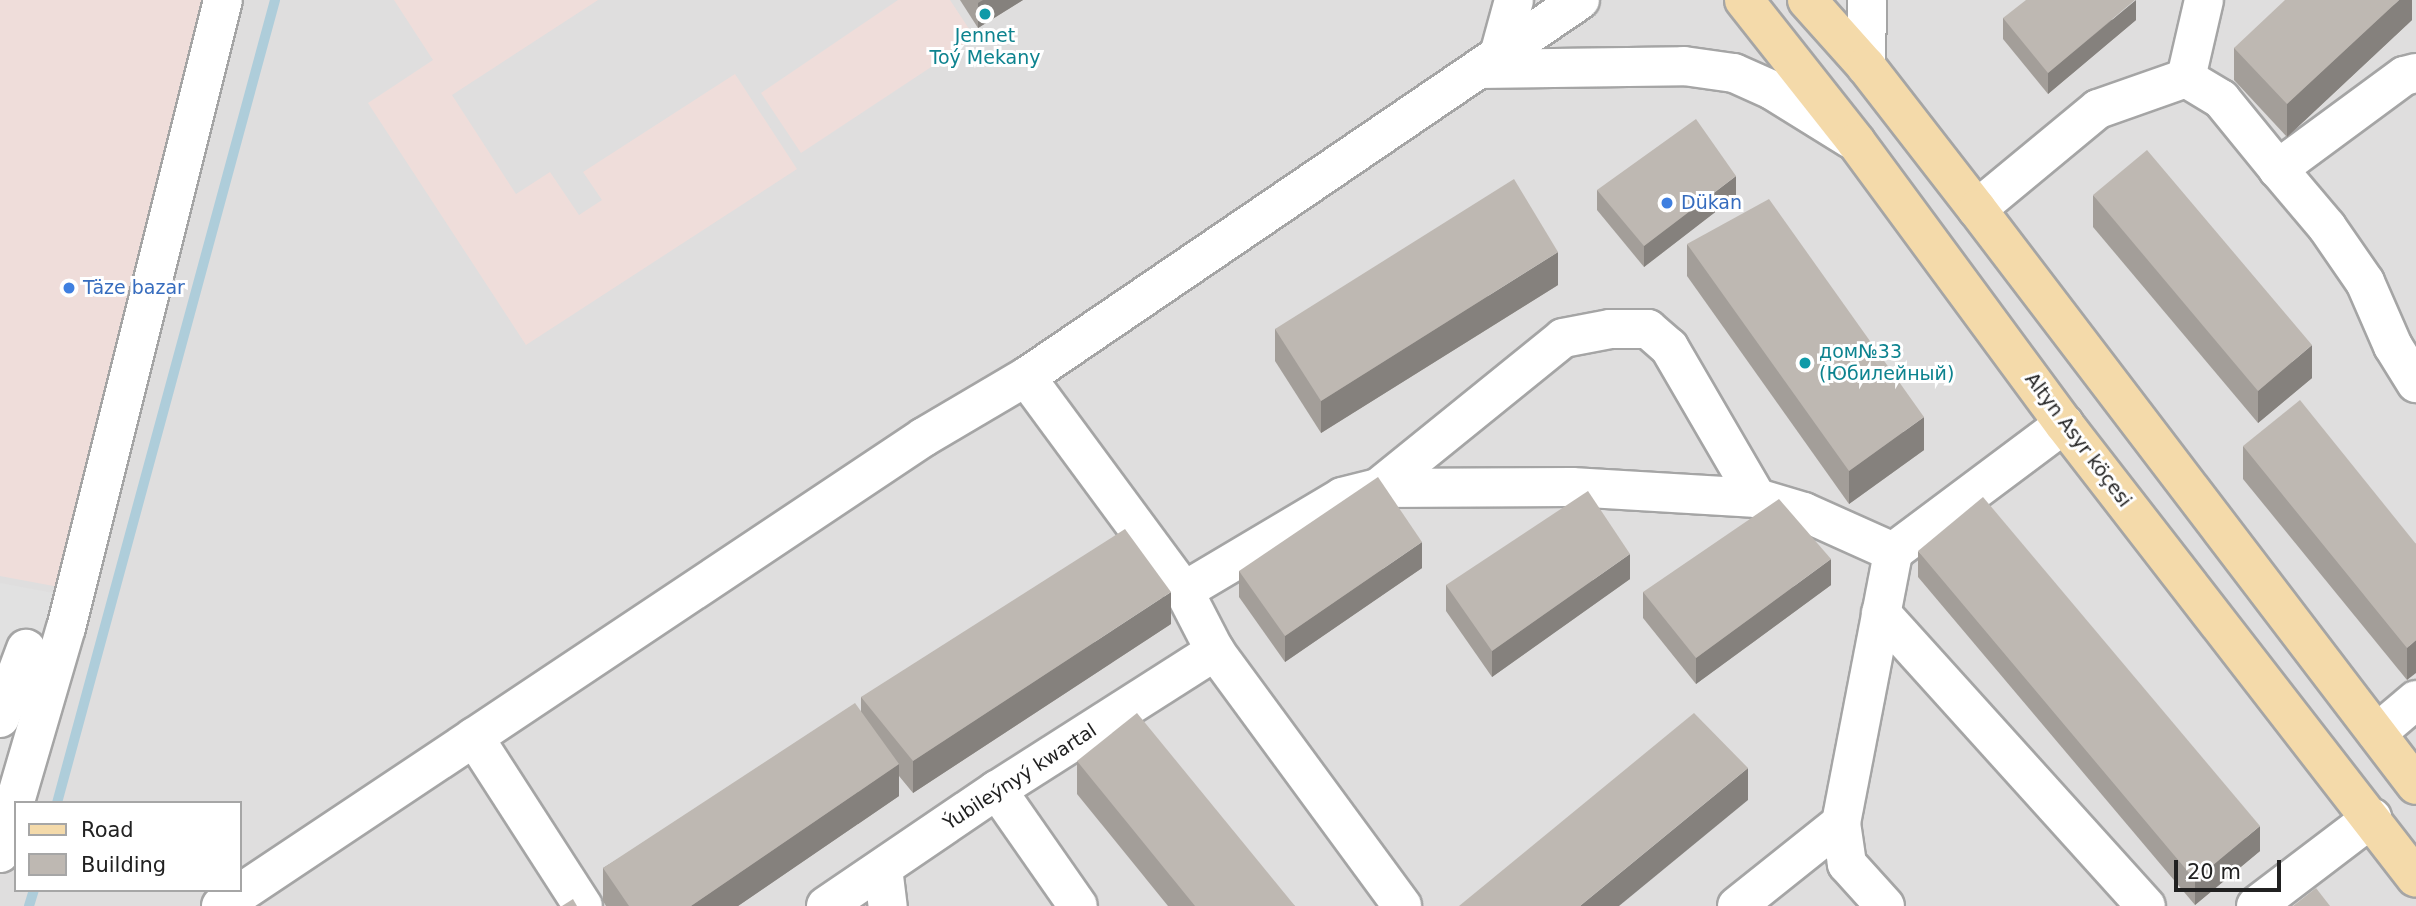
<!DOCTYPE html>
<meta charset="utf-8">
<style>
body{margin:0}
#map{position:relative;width:2416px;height:906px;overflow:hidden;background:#f1efe9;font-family:"DejaVu Sans",sans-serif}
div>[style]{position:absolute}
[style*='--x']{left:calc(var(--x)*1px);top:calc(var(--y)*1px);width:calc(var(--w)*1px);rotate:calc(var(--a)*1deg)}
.residential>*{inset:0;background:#dfdede}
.commercial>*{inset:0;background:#efddda}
.parking>*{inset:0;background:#e1e1e1}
.stream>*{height:10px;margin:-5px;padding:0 5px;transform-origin:5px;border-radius:5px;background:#aecdda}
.roads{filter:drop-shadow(2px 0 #a5a5a5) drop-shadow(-2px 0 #a5a5a5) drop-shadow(0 2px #a5a5a5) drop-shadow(0 -2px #a5a5a5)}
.minor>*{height:38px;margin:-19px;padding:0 19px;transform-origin:19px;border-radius:19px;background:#fff}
.major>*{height:38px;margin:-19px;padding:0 19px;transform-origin:19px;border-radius:19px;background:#f4daaa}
.wall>*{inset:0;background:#a39e99}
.shaded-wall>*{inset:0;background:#85817d}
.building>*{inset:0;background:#beb8b2}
.dots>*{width:19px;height:19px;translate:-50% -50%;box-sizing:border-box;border:4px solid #fff;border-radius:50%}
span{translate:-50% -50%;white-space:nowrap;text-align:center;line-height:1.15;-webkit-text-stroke:6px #fff;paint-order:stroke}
.culture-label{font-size:19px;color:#0d838f}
.left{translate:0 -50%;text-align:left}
.shop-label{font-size:19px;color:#366cbe}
.street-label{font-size:19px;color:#212121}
.legend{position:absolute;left:14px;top:801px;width:228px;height:91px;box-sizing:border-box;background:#fff;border:2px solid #a6a6a6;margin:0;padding:9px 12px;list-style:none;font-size:21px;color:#212121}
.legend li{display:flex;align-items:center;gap:14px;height:35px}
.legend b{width:35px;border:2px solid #a6a6a6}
.scale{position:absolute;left:2174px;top:860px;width:107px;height:32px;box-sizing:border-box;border:4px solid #212121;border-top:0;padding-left:9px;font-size:21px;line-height:24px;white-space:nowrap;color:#212121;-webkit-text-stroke:5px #fff;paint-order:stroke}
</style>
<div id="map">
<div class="residential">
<div style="clip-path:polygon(evenodd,0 0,2416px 0,2416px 906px,0 906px,0 0,16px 803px,240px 803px,240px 890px,16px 890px,16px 803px)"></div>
</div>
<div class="commercial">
<div style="clip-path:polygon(0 0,213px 0,59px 587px,0 576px)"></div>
<div style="clip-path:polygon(394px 0,598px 0,452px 95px,516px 194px,550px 172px,579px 215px,602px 200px,583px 172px,735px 74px,797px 169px,526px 345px,368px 103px,433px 60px)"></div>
<div style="clip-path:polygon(898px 0,950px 0,975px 38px,801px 153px,761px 93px)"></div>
</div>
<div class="parking">
<div style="clip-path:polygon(0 583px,75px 597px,0 853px)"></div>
</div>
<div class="stream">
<div style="--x:57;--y:803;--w:832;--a:-74.81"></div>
<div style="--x:29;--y:906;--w:17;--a:-73"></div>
</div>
<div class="roads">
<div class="minor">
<div style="--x:1499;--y:55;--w:57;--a:-74.7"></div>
<div style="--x:1866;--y:66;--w:66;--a:-89.1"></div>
<div style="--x:1479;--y:69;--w:205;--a:-0.8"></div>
<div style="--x:1684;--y:66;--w:50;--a:8"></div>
<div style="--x:1734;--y:73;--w:42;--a:24.1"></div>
<div style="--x:1772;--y:90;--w:93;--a:31.8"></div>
<div style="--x:2416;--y:73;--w:12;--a:166"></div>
<div style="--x:2404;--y:76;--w:157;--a:143.6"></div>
<div style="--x:2278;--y:169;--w:76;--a:49.8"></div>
<div style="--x:2327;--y:227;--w:67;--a:55.4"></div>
<div style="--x:2365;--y:282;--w:70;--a:66.4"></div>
<div style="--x:2393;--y:346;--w:44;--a:58.1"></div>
<div style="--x:2186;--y:78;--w:80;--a:-77"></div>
<div style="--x:1977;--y:209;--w:157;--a:-39.6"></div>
<div style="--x:2098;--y:109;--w:93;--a:-19.4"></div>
<div style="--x:2186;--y:78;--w:41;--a:31"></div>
<div style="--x:2221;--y:99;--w:90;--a:50.8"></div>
<div style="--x:1026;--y:377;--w:266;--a:53.6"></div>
<div style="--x:1184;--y:591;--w:68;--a:62.7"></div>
<div style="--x:1215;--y:651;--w:316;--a:53.7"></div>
<div style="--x:1378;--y:488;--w:238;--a:-39"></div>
<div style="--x:1563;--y:338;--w:48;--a:-10.8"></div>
<div style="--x:1610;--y:329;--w:38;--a:0"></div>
<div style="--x:1648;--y:329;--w:28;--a:41"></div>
<div style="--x:1669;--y:347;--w:175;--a:59.8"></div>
<div style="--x:1184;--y:591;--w:184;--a:-30.7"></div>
<div style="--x:1342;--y:497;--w:37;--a:-14"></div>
<div style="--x:1378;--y:488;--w:194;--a:-0.3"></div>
<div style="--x:1572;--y:487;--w:185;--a:3.4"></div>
<div style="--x:1757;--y:498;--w:49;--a:16.6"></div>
<div style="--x:1804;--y:512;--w:98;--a:24.2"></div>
<div style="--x:1893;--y:552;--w:214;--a:-36.8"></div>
<div style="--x:1881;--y:613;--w:395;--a:47.9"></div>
<div style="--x:0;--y:718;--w:74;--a:-69.4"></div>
<div style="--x:2377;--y:733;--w:51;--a:-40.2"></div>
<div style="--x:474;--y:737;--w:201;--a:57.2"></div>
<div style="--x:997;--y:790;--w:141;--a:55.1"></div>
<div style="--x:0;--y:853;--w:234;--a:-73.7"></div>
<div style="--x:66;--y:628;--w:647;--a:-75.96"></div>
<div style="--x:883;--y:868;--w:38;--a:83"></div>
<div style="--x:221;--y:906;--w:845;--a:-33.71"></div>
<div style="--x:924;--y:437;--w:118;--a:-30.5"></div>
<div style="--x:1026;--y:377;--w:670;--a:-34.24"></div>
<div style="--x:826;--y:906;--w:207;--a:-34.2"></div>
<div style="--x:997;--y:790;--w:259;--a:-32.5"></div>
<div style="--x:1737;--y:906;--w:133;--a:-38.6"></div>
<div style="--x:1885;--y:906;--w:57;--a:-132.1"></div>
<div style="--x:1847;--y:864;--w:41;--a:-98.3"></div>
<div style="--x:1841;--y:823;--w:276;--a:-79.1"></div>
<div style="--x:2256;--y:906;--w:146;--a:-37.2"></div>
</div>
<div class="major">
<div style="--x:1744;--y:0;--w:181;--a:51.7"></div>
<div style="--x:1856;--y:142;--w:350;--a:53.6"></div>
<div style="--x:2064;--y:424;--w:574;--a:52.21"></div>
<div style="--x:1807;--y:0;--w:89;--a:48.2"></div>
<div style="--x:1866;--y:66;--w:181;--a:52.2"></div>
<div style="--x:1977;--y:209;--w:724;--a:52.69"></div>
</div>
</div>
<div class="wall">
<div style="clip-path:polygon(960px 0,1023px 0,978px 28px)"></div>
<div style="clip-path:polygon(2412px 0,2412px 20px,2287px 137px,2234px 80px,2234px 48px)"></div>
<div style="clip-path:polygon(2003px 18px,2136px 20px,2048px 94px,2003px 39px)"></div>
<div style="clip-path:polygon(1597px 190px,1736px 196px,1644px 267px,1597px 210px)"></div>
<div style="clip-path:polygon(2093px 195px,2312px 378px,2258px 423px,2093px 227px)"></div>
<div style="clip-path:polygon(1687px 244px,1924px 450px,1849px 504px,1687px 276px)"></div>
<div style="clip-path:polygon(1558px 285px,1321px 433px,1275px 361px,1275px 329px)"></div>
<div style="clip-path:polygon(2243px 446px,2416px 544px,2407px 680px,2243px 479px)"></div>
<div style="clip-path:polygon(1918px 551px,2260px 851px,2195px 905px,1918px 577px)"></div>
<div style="clip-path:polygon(1422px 568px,1285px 662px,1239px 597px,1239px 571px)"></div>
<div style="clip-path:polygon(1630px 579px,1492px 677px,1446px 611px,1446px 585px)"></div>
<div style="clip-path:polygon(1831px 585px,1696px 684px,1643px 618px,1643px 592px)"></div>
<div style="clip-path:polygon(1171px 624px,913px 793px,899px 776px,899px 796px,738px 906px,606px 906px,603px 901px,603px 868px,861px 712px,861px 697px)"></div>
<div style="clip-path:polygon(1077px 761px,1295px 906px,1168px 906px,1077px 794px)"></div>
</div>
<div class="shaded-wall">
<div style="clip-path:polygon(983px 0,1023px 0,978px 28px,978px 3px)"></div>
<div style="clip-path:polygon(2136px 0,2136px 20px,2048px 94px,2048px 73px)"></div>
<div style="clip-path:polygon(2399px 0,2412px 0,2412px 20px,2287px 137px,2287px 104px)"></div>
<div style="clip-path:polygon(1736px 176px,1736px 196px,1644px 267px,1644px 246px)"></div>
<div style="clip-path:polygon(1558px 252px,1558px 285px,1321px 433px,1321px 401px)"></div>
<div style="clip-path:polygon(2312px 345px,2312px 378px,2258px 423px,2258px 391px)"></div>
<div style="clip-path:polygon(1924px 417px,1924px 450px,1849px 504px,1849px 471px)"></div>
<div style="clip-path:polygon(1422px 542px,1422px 568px,1285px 662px,1285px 636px)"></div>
<div style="clip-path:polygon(1630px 554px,1630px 579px,1492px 677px,1492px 651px)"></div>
<div style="clip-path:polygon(1831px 559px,1831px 585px,1696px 684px,1696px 658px)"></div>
<div style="clip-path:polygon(1171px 592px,1171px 624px,913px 793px,913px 761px)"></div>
<div style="clip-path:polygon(2416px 640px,2416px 673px,2407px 680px,2407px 648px)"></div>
<div style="clip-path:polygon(899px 764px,899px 796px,738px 906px,691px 906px)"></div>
<div style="clip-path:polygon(1748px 768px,1748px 800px,1619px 906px,1580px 906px)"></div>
<div style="clip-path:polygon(2260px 826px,2260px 851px,2195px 905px,2195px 880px)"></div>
</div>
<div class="building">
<div style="clip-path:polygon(2026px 0,2135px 0,2048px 73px,2003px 18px)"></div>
<div style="clip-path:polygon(2285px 0,2399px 0,2287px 104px,2234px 48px)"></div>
<div style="clip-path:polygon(1696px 119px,1736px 176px,1644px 246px,1597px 190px)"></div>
<div style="clip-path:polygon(2147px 150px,2312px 345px,2258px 391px,2093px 195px)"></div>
<div style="clip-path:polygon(1514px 179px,1558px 252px,1321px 401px,1275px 329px)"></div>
<div style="clip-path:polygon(1769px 199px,1924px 417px,1849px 471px,1687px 244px)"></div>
<div style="clip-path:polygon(2300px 400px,2416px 544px,2416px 640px,2407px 648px,2243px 446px)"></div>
<div style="clip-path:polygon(1378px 477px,1422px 542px,1285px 636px,1239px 571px)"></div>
<div style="clip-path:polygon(1588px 491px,1630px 554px,1492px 651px,1446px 585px)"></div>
<div style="clip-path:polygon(1983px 497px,2260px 826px,2195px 880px,1918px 551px)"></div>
<div style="clip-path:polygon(1779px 499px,1831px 559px,1696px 658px,1643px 592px)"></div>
<div style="clip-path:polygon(1125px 529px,1171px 592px,913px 761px,861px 697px)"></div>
<div style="clip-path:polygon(855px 703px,899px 764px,691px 906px,629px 906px,603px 868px)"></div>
<div style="clip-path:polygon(1137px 713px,1295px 906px,1195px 906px,1077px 761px)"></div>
<div style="clip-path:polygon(1694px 713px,1748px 768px,1580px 906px,1459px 906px)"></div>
<div style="clip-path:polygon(2316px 888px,2330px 906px,2293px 906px)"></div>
<div style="clip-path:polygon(573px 899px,577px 906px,562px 906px)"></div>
</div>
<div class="dots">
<div style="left:985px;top:14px;background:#0f9aa8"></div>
<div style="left:1667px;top:203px;background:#3f7fe0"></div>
<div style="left:69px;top:288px;background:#3f7fe0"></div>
<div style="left:1805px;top:363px;background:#0f9aa8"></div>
</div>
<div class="culture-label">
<span style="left:985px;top:47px">Jennet<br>Toý Mekany</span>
<span class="left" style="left:1819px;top:363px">дом№33<br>(Юбилейный)</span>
</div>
<div class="shop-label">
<span class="left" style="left:1681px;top:203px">Dükan</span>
<span class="left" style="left:83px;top:288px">Täze bazar</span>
</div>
<div class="street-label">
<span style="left:2078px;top:440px;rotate:53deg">Altyn Asyr köçesi</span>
<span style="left:1020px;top:777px;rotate:-33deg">Ýubileýnyý kwartal</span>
</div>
<ul class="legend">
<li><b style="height:9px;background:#f4daaa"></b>Road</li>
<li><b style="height:19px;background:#beb8b2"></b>Building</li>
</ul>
<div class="scale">20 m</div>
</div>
